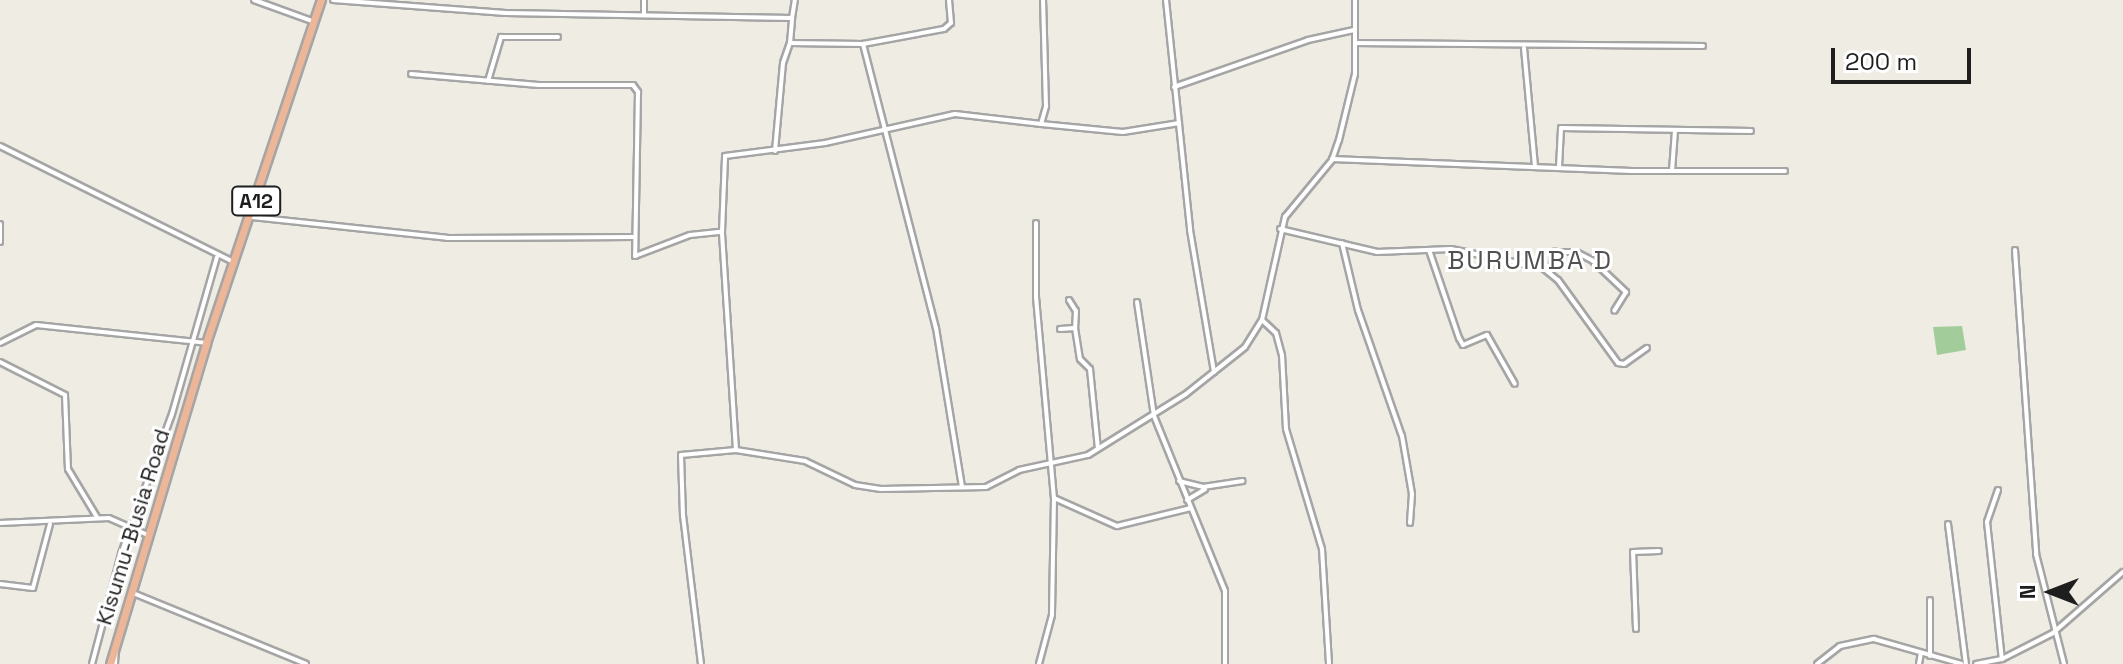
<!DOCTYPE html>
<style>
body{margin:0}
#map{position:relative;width:2123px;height:664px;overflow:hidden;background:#efece4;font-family:"Space Grotesk",sans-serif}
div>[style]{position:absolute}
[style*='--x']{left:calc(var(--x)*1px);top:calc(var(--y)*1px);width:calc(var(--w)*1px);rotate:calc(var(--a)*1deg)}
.forest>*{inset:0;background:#a2cd9a}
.roads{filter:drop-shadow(2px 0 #a5a5a5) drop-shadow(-2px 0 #a5a5a5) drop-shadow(0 2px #a5a5a5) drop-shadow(0 -2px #a5a5a5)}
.minor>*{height:4px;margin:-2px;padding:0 2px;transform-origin:2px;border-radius:2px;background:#fff}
.trunk>*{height:7px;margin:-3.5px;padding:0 3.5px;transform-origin:3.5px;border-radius:3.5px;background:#eeb698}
span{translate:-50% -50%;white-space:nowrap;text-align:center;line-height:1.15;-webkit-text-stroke:6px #fff;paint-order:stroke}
.shield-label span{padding:2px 6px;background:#fff;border:2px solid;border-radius:6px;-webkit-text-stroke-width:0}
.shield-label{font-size:20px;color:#1e1e1e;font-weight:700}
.street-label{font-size:22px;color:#1e1e1e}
.quarter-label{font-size:26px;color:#515151;letter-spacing:2px}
.north{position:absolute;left:2011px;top:552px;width:80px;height:80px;-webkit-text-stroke:6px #fff;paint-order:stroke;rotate:270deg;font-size:22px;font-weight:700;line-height:32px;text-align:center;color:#1e1e1e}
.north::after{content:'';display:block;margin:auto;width:28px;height:36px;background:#1e1e1e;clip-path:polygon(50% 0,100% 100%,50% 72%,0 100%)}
.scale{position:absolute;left:1831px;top:48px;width:140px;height:36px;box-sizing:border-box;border:4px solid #1e1e1e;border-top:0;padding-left:10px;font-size:24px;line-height:28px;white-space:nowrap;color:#1e1e1e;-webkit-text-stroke:6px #fff;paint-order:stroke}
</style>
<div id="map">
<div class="forest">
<div style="clip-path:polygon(1962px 326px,1966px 350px,1937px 355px,1933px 327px)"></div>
</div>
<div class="roads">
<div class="minor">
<div style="--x:254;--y:0;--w:62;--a:19.9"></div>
<div style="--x:333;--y:0;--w:173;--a:4.3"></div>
<div style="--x:506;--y:13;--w:286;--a:1"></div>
<div style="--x:792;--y:18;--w:18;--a:-81"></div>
<div style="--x:644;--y:0;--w:14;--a:90"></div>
<div style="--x:1166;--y:0;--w:231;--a:84"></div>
<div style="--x:1190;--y:230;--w:144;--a:80.4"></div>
<div style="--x:790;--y:43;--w:25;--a:-85"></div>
<div style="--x:1355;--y:43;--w:348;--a:0.5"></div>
<div style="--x:863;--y:44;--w:293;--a:75.6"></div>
<div style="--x:936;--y:328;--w:160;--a:80.7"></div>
<div style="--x:1524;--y:48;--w:119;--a:84.7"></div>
<div style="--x:411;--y:74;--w:128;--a:4.9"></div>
<div style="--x:539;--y:85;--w:94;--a:0"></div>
<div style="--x:633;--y:85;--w:9;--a:54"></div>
<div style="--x:638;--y:92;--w:164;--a:91"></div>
<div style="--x:635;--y:256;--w:59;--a:-20.9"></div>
<div style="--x:690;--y:235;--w:31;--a:-6"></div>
<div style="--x:488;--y:81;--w:46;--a:-73.5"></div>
<div style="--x:501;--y:37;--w:57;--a:0"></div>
<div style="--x:1174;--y:87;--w:142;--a:-19.3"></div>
<div style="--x:1308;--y:40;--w:47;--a:-12.3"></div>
<div style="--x:1041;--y:124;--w:82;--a:5.6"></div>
<div style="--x:1123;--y:132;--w:57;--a:-9.1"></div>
<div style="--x:0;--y:146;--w:261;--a:26.4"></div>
<div style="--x:775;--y:151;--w:88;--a:-84.8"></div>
<div style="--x:783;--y:63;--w:21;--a:-71"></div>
<div style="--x:790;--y:43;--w:73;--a:0.8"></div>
<div style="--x:863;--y:44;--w:82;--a:-10.5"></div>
<div style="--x:944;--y:29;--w:9;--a:-41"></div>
<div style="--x:951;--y:23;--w:23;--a:-95"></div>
<div style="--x:1332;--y:159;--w:300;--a:2.3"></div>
<div style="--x:1632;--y:171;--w:153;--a:0"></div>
<div style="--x:1559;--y:167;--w:39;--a:-87"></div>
<div style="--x:1561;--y:128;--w:190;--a:0.9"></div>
<div style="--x:1672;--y:171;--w:41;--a:-85.8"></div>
<div style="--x:252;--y:217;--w:196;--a:6.1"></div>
<div style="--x:447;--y:238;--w:186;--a:-0.3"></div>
<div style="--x:1036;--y:223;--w:74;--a:90"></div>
<div style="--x:1036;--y:297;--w:202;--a:84.9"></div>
<div style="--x:1054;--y:498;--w:117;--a:91"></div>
<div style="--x:1052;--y:615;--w:51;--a:104.9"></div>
<div style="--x:0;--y:224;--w:18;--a:90"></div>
<div style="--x:1280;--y:229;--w:100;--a:13.3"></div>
<div style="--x:1377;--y:252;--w:74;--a:-2.3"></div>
<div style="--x:1451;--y:249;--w:94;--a:11.7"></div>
<div style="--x:1543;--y:268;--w:19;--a:39"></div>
<div style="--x:1558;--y:280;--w:102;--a:54.1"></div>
<div style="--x:1618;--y:363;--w:6;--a:9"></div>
<div style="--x:1624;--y:364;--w:28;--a:-35"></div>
<div style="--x:1342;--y:243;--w:69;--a:76.6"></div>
<div style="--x:1358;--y:310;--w:133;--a:70.8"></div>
<div style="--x:1402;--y:436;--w:59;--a:80.2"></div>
<div style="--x:1412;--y:494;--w:29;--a:94"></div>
<div style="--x:1429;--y:250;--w:93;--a:71.2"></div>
<div style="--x:1459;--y:338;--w:8;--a:60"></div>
<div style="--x:1463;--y:345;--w:26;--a:-23"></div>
<div style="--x:1487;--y:335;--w:56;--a:60.3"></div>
<div style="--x:2015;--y:250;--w:305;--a:86"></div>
<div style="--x:2036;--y:554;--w:114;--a:75.7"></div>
<div style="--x:1550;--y:273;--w:22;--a:-77"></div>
<div style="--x:1555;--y:252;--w:21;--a:0"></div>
<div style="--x:1576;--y:252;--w:18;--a:27"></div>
<div style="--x:1592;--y:260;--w:47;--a:43.3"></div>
<div style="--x:1626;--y:292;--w:22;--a:122"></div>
<div style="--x:1069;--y:300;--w:13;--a:58"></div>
<div style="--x:1076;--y:311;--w:17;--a:93"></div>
<div style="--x:1137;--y:302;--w:115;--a:81.5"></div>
<div style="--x:1154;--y:416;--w:189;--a:67.9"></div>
<div style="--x:1225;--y:591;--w:73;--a:90"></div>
<div style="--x:1262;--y:320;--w:19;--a:43"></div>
<div style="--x:1276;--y:333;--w:23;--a:75"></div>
<div style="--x:1282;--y:355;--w:74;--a:86.9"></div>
<div style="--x:1286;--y:429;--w:125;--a:73.3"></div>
<div style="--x:1322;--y:549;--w:115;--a:86.5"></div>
<div style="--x:1060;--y:329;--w:15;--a:-4"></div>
<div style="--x:1075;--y:328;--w:31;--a:81"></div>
<div style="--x:1080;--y:359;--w:14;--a:45"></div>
<div style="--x:1090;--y:369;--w:80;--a:84.3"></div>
<div style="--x:0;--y:343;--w:40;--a:-26.6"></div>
<div style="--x:36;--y:325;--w:171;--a:6"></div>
<div style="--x:0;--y:362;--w:73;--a:26.9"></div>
<div style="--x:65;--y:395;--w:74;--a:87.7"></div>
<div style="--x:68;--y:469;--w:56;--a:58.9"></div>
<div style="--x:736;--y:450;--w:218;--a:-93.7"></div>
<div style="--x:722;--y:232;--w:76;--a:-87.7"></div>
<div style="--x:725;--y:156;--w:101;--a:-7.4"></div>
<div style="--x:825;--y:143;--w:133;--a:-12.6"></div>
<div style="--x:955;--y:114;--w:87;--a:6.6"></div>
<div style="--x:1041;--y:124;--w:19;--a:-74"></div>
<div style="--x:1046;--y:106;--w:106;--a:-91.6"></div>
<div style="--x:1179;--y:481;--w:25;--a:14"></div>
<div style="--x:1203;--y:487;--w:40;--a:-8.5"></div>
<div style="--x:1998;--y:490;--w:34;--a:109"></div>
<div style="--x:1987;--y:522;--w:138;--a:83.8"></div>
<div style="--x:1054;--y:498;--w:69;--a:24"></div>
<div style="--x:1117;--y:526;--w:76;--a:-13.7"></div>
<div style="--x:1187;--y:500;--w:21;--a:-31"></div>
<div style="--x:0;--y:523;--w:109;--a:-2.6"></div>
<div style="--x:109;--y:518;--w:43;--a:23.6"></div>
<div style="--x:1948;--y:524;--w:141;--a:82.7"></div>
<div style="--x:0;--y:584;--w:33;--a:7"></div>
<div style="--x:33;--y:588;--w:66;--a:-75.1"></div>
<div style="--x:133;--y:593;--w:187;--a:22.3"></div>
<div style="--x:1930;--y:600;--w:56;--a:90"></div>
<div style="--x:1636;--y:629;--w:77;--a:-92.2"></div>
<div style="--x:1633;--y:552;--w:26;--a:-2"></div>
<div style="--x:92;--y:664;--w:114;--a:-75.2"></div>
<div style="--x:121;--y:554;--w:149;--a:-70"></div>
<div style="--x:172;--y:414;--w:163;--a:-74"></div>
<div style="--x:115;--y:664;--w:21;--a:-87"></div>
<div style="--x:701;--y:664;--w:149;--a:-96.9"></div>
<div style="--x:683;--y:516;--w:61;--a:-91.9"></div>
<div style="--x:681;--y:455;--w:55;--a:-5.2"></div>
<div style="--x:736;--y:450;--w:70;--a:9.1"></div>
<div style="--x:805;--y:461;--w:55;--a:25.6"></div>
<div style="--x:855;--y:485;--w:26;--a:9"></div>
<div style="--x:881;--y:489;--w:105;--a:-1.1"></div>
<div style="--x:986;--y:487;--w:37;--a:-27"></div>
<div style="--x:1019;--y:470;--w:71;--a:-12.3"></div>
<div style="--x:1088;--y:455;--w:115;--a:-31.9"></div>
<div style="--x:1186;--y:394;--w:75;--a:-38.5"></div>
<div style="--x:1245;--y:347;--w:32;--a:-58"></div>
<div style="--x:1262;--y:320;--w:106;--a:-77.4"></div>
<div style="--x:1285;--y:217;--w:74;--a:-50.5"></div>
<div style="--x:1332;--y:160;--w:21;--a:-71"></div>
<div style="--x:1339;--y:140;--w:68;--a:-76.4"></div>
<div style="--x:1355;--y:74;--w:74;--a:-90"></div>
<div style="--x:1817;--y:664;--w:29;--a:-38"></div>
<div style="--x:1840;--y:646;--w:35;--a:-12"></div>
<div style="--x:1874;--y:639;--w:91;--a:15.9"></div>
<div style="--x:1919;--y:664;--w:11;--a:-80"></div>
<div style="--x:1976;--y:664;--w:26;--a:-11"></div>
<div style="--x:2002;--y:659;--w:57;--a:-27"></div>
<div style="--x:2053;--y:633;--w:93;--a:-41.1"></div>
</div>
<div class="trunk">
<div style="--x:110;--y:664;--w:335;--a:-73.3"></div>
<div style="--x:206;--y:343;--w:362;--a:-71.5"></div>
</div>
</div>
<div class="shield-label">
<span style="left:256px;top:201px">A12</span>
</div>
<div class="street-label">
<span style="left:133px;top:527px;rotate:-73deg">Kisumu-Busia Road</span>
</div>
<div class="quarter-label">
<span style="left:1530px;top:261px">BURUMBA D</span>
</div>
<div class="north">N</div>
<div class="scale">200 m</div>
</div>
